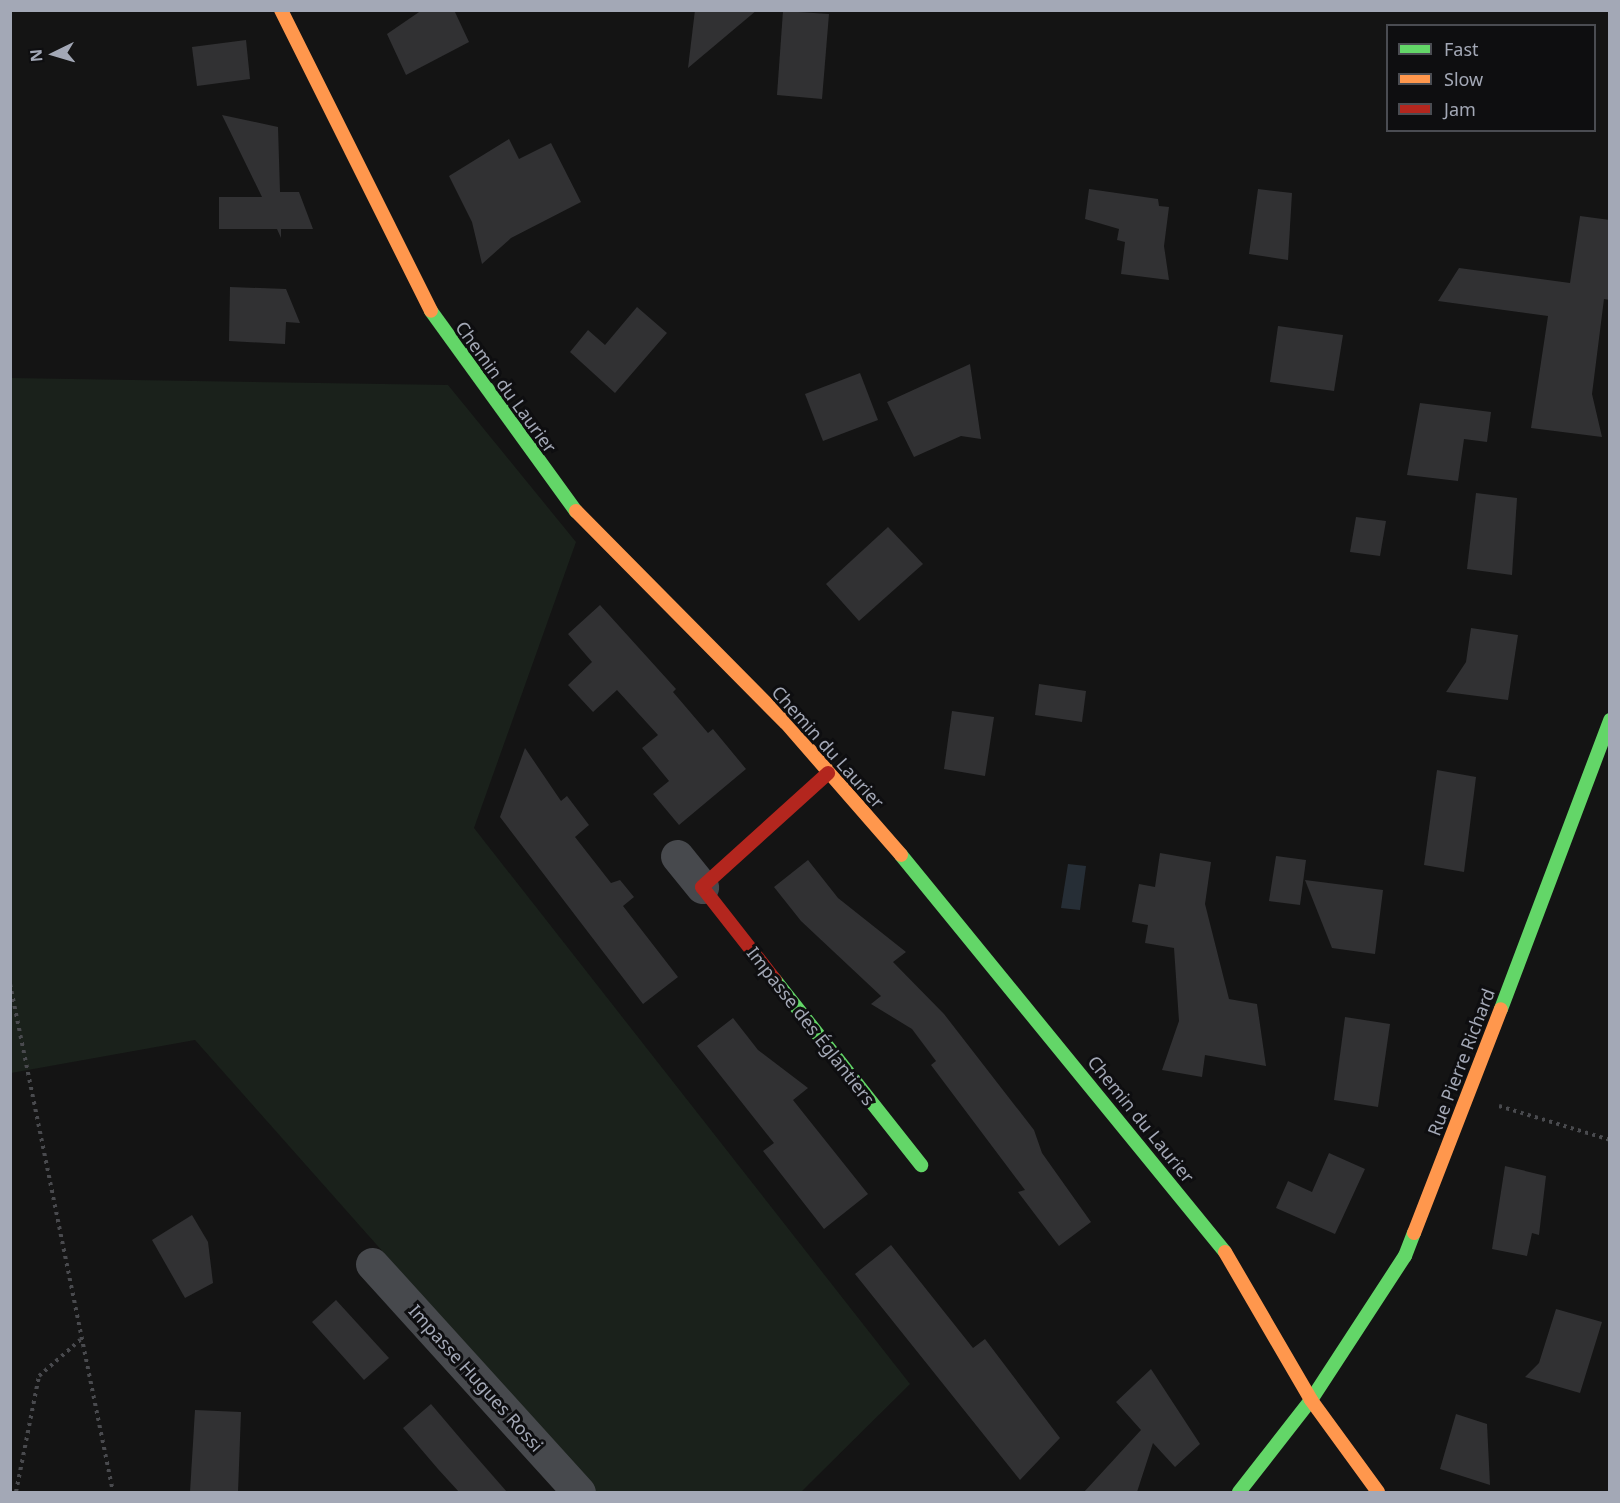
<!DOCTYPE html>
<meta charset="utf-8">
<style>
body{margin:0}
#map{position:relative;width:1620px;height:1503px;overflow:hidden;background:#141414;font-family:"Noto Sans",sans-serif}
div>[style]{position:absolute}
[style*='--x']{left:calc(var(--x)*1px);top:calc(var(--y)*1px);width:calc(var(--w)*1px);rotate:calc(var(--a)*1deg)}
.green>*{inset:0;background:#1a211b}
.water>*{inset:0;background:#262e36}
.building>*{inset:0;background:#313133}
.path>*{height:4px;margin-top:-2px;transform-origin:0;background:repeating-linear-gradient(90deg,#494a4e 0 3px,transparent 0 7.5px)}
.street>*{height:33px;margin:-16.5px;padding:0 16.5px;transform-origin:16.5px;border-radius:16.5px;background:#47494d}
.fast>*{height:14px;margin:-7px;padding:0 7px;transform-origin:7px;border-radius:7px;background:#63d668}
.slow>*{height:14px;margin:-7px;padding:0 7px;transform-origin:7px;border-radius:7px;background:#ff974d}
.jam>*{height:14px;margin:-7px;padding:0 7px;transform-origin:7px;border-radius:7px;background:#b3261e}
span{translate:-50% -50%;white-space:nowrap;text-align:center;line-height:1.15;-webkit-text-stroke:6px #0e0e10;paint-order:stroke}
.street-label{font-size:18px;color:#a3a8b6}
.frame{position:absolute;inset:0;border:12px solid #a3a8b6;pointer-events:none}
.legend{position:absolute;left:1386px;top:24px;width:210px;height:108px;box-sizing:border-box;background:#0e0e10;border:2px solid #4a4c52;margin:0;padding:8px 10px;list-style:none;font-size:18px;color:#a3a8b6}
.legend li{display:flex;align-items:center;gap:12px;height:30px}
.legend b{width:30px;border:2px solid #4a4c52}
.north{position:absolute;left:24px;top:24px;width:60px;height:60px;-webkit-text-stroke:4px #0e0e10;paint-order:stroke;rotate:265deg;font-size:16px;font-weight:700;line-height:24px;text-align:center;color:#a3a8b6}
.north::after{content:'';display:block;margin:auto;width:21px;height:27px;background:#a3a8b6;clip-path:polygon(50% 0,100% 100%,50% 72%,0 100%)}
</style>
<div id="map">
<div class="green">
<div style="clip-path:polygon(11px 378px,448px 385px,576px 542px,474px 828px,910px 1384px,801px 1492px,596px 1492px,195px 1040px,11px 1073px)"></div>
</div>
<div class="water">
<div style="clip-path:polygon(1068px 864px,1086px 866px,1080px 910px,1061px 908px)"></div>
</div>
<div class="building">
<div style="clip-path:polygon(422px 10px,454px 10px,469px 42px,406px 75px,387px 34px)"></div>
<div style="clip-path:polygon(695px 10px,757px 10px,688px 68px)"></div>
<div style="clip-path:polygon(783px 11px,829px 14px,822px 99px,777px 95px)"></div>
<div style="clip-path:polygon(246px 40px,250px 79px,197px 86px,192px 47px)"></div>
<div style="clip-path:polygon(222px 115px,278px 127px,280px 192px,299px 192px,313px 229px,281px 229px,281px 238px,277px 229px,219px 229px,219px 197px,262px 197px)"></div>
<div style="clip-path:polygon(509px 139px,519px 159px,551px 143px,581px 202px,511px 238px,482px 264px,472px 222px,449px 176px)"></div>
<div style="clip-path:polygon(1089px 189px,1158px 199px,1159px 206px,1169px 207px,1164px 246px,1169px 280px,1121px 274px,1125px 242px,1117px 240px,1119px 229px,1085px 219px)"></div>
<div style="clip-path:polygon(1258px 189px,1292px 193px,1288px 260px,1249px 254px)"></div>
<div style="clip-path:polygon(1580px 216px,1610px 220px,1610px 300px,1604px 299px,1592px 394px,1602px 437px,1531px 428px,1548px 316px,1438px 301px,1459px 268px,1570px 283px)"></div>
<div style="clip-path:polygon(230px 287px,286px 289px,300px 323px,286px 322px,285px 344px,229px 341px)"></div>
<div style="clip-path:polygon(637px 307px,667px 333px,615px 393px,570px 352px,588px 330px,605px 345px)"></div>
<div style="clip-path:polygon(1278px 326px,1343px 335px,1334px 391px,1270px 382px)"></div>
<div style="clip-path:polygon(970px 364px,981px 439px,961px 436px,914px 457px,887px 402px)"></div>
<div style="clip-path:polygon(860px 373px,878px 420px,823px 441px,805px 394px)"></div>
<div style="clip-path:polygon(1420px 403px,1491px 412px,1487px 442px,1464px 439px,1458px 481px,1407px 475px)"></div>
<div style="clip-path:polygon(1476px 493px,1517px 498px,1512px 575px,1467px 569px)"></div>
<div style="clip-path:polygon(1356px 517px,1386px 521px,1380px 556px,1350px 552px)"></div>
<div style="clip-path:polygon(888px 527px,923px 564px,859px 621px,826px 584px)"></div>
<div style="clip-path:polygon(600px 605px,676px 689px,673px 692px,708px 733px,713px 729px,746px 769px,679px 825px,653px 794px,669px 781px,642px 748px,658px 735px,617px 690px,593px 712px,568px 685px,592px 662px,568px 634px)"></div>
<div style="clip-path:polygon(1471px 628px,1518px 635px,1508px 700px,1446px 692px,1466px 662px)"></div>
<div style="clip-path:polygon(1039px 684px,1086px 691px,1082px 722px,1035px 715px)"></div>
<div style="clip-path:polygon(952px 711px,994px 717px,985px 776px,944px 769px)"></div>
<div style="clip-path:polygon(525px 748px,561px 801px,567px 796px,589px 825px,575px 837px,611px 883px,620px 880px,634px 897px,623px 906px,678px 977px,643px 1004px,500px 817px)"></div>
<div style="clip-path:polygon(1437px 770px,1476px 777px,1464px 872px,1424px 865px)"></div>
<div style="clip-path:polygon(1160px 853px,1211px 862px,1205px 904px,1229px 999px,1257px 1004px,1266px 1066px,1205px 1055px,1202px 1077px,1162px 1070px,1179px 1021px,1174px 948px,1145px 943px,1148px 925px,1132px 922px,1139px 884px,1155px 887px)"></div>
<div style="clip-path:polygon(1276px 856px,1306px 860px,1300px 905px,1269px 901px)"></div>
<div style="clip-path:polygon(808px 860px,838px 898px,906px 952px,893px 962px,944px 1014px,1034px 1130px,1042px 1153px,1091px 1222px,1059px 1246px,1018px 1192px,1025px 1190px,931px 1065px,936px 1061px,912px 1029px,871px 1004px,881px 996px,801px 921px,774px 887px)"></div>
<div style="clip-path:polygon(1305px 880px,1383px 890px,1375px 954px,1332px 948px)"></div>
<div style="clip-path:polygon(1345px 1017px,1390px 1024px,1378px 1107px,1334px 1100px)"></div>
<div style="clip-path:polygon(733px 1018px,758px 1050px,808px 1088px,793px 1100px,868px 1194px,824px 1229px,763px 1151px,774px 1143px,697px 1046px)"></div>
<div style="clip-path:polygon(1329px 1153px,1365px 1169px,1335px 1234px,1276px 1208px,1288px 1181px,1312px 1192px)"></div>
<div style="clip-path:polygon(1505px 1166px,1546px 1176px,1539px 1235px,1532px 1233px,1527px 1256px,1492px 1249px)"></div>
<div style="clip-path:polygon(192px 1215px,208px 1242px,213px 1283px,185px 1298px,152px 1240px)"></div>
<div style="clip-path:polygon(891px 1245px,973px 1348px,985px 1339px,1060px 1438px,1020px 1480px,855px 1274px)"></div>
<div style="clip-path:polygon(336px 1300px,389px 1358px,364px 1380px,312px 1322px)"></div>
<div style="clip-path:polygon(1556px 1309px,1602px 1322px,1580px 1393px,1525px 1377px,1539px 1363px)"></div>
<div style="clip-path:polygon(1151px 1369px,1200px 1444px,1175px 1467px,1153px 1443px,1137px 1492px,1084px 1492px,1141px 1430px,1116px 1402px)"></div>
<div style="clip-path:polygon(431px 1404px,465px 1444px,507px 1492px,459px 1492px,438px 1469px,403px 1428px)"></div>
<div style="clip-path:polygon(195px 1410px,241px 1412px,238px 1492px,190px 1492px)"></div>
<div style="clip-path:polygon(1456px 1414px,1487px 1424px,1490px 1485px,1440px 1469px)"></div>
</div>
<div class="path">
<div style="--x:10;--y:984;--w:518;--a:78.54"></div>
<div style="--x:1499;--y:1106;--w:116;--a:17"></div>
<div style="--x:16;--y:1492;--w:118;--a:-78.8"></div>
<div style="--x:39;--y:1376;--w:55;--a:-41.3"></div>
</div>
<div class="street">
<div style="--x:677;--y:856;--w:40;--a:51"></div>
<div style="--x:372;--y:1264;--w:308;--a:47.8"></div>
</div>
<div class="fast">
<div style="--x:431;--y:311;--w:247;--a:54.1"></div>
<div style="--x:901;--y:855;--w:512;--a:50.78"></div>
<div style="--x:775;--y:980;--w:236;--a:51.7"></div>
<div style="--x:1501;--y:1009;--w:309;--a:-69.3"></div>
<div style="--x:1239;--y:1492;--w:117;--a:-52"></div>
<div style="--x:1311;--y:1400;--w:172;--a:-56.9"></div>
<div style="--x:1405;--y:1256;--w:25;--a:-69"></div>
</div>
<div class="slow">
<div style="--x:281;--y:10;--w:336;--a:63.5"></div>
<div style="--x:576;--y:511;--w:298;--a:45.3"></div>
<div style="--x:786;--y:723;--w:175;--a:48.9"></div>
<div style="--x:1414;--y:1233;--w:240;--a:-68.8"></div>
<div style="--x:1225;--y:1252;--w:171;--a:59.8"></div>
<div style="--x:1311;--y:1400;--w:114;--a:53.9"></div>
</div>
<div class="jam">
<div style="--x:775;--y:980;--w:118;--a:-128.1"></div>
<div style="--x:702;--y:887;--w:170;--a:-42.1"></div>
</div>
<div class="street-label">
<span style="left:506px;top:387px;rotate:54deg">Chemin du Laurier</span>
<span style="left:828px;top:747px;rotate:48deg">Chemin du Laurier</span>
<span style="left:811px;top:1026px;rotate:52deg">Impasse des Églantiers</span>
<span style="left:1461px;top:1062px;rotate:-69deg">Rue Pierre Richard</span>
<span style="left:1141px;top:1119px;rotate:51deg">Chemin du Laurier</span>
<span style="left:476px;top:1378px;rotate:48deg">Impasse Hugues Rossi</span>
</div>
<div class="frame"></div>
<ul class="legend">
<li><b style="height:8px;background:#63d668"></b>Fast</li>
<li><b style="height:8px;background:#ff974d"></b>Slow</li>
<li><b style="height:8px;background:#b3261e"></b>Jam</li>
</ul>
<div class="north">N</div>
</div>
